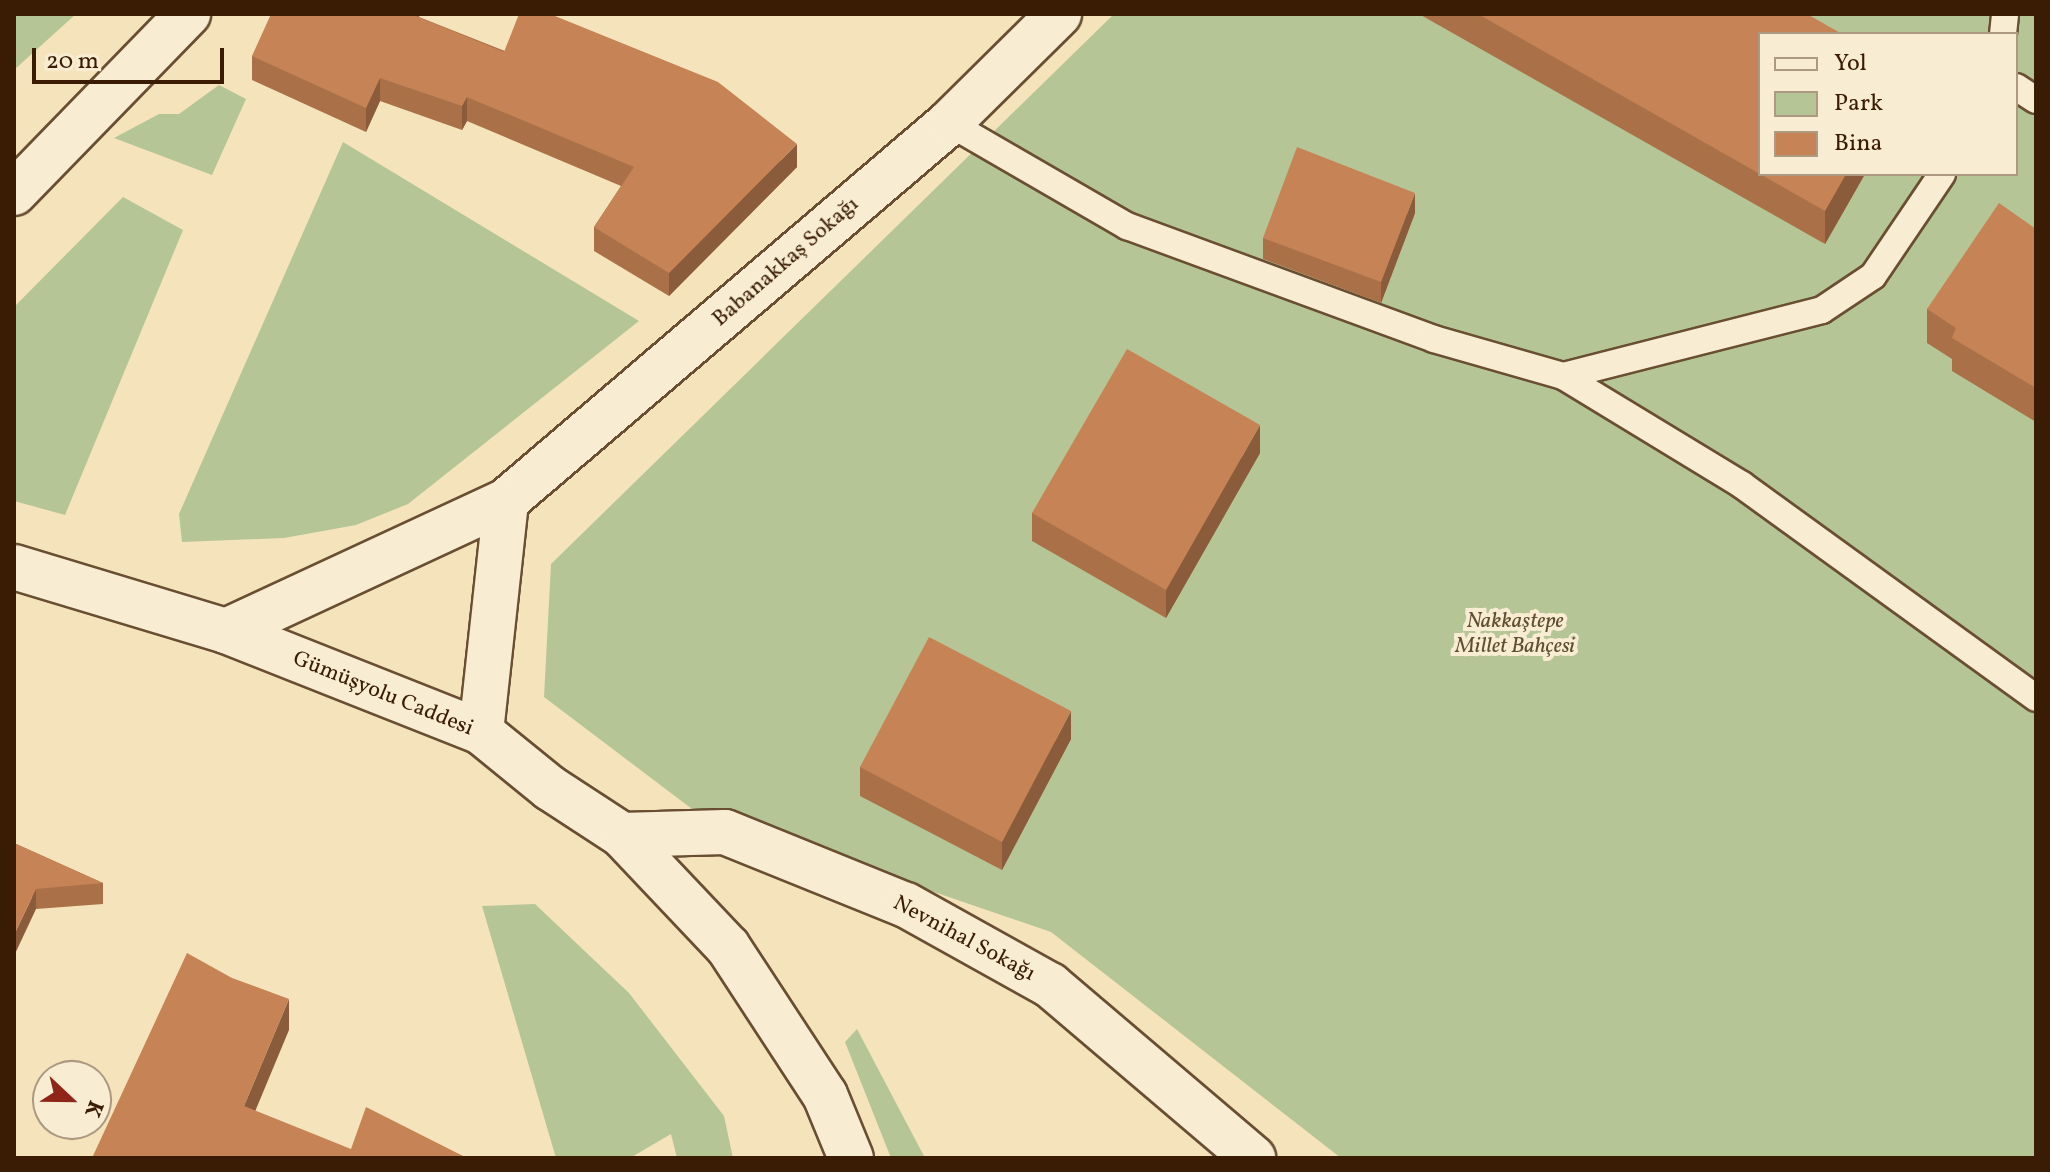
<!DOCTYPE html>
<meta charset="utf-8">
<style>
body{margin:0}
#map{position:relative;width:2050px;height:1172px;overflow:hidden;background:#f5e4bb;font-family:Vollkorn,serif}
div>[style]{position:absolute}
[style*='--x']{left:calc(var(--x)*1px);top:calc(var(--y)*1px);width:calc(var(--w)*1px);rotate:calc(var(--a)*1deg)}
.green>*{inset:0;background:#b6c595}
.roads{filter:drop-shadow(2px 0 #694e32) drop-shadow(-2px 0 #694e32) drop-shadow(0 2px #694e32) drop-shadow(0 -2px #694e32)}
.lane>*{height:26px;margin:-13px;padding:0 13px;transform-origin:13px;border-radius:13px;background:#f8edd3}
.street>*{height:44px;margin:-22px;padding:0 22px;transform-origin:22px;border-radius:22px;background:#f8edd3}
.secondary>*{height:44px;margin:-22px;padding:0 22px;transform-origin:22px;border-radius:22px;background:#f8edd3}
.wall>*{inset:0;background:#aa7149}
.shaded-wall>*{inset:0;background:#8b5c3c}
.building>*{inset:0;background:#c68355}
span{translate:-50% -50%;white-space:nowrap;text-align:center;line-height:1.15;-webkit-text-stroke:8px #f8edd3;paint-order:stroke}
.street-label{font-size:22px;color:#3a1c04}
.park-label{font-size:22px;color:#5f4f30;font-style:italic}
.frame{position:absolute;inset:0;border:16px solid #3a1c04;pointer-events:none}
.legend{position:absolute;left:1758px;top:32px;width:260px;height:144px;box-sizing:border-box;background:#f8edd3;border:2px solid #ac9980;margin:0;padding:10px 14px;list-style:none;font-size:24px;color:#3a1c04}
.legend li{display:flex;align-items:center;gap:16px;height:40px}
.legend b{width:40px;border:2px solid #ac9980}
.north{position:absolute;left:32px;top:1060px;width:80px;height:80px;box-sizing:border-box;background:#f8edd3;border:2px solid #ac9980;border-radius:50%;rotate:112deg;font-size:22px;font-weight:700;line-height:32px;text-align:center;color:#3a1c04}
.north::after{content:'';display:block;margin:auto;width:28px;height:36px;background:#8f2418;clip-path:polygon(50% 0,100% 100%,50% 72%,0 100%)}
.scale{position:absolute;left:32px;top:48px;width:192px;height:36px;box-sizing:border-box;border:4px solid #3a1c04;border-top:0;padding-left:10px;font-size:24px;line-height:28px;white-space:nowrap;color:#3a1c04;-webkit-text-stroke:6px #f8edd3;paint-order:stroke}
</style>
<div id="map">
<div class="green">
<div style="clip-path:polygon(14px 14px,76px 14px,14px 70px)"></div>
<div style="clip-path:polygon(evenodd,1114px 14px,2036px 14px,2036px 1158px,1341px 1158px,1051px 932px,692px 809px,544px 697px,551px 564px,1114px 14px,1760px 34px,2016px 34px,2016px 174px,1760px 174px,1760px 34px)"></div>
<div style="clip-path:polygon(219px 85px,246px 99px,212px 175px,114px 138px,159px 114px,179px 114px)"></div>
<div style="clip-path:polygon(343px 142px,639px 321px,408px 504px,356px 525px,284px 538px,182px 542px,179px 514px)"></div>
<div style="clip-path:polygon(123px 197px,183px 230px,65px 515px,14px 501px,14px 307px)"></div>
<div style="clip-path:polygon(535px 904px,629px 993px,724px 1116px,733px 1158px,677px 1158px,671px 1134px,630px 1158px,556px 1158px,482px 906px)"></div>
<div style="clip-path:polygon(857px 1029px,925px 1158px,891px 1158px,845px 1042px)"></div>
</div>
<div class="roads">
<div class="lane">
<div style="--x:2003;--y:34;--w:20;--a:-84"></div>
<div style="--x:2016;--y:87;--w:24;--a:33"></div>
<div style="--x:949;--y:123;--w:206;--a:30.1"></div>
<div style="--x:1127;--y:226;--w:327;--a:20.2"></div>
<div style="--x:1434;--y:339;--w:134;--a:16"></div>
<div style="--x:1563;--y:376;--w:210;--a:31.3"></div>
<div style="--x:1742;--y:485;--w:363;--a:35.9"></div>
<div style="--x:1563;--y:376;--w:267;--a:-14.3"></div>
<div style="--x:1822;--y:310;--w:61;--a:-33.7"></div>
<div style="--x:1873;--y:276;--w:123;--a:-55.9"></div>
</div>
<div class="street">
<div style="--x:14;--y:193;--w:250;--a:-45.8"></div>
<div style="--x:622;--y:835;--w:103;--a:-1.7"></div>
<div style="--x:725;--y:832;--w:195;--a:22"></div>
<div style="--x:906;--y:905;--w:165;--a:29.1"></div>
<div style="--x:1050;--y:985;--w:267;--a:40.4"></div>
</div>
<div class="secondary">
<div style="--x:14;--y:567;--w:221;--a:16.8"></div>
<div style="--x:226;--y:631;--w:274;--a:21.6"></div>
<div style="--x:481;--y:732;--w:89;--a:39.1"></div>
<div style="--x:550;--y:788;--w:86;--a:33.1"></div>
<div style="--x:622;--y:835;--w:154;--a:46.6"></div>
<div style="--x:728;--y:947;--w:177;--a:56.8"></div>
<div style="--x:825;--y:1095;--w:68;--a:67.6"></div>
<div style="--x:226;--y:631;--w:309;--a:-24.9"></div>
<div style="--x:506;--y:501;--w:582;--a:-40.47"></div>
<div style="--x:949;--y:123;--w:155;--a:-44.7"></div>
<div style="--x:481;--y:732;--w:232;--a:-83.8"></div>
</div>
</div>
<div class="wall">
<div style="clip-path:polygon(420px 14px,419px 17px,797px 167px,669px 296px,594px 251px,594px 227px,621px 186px,467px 121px,462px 130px,380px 101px,366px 132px,252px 80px,252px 56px)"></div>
<div style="clip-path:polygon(1419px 14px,1807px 14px,1865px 174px,1825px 244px)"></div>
<div style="clip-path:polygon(1415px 213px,1381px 303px,1263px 259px,1263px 238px)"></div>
<div style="clip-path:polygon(2036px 229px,2036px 422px,1952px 371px,1952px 359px,1927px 343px,1927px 309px)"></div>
<div style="clip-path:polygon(1260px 453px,1166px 618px,1032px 541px,1032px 513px)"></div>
<div style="clip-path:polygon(1071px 739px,1002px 870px,860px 796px,860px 767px)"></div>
<div style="clip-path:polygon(14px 843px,103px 883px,103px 904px,36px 909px)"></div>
</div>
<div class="shaded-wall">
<div style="clip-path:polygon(380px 78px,380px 101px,366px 132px,366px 108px)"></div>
<div style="clip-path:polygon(467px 97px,467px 121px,462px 130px,462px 106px)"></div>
<div style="clip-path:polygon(797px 144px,797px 167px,669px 296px,669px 273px)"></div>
<div style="clip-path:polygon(1846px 174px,1865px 174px,1825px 244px,1825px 211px)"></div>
<div style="clip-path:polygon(1415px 193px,1415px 213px,1381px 303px,1381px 282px)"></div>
<div style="clip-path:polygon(1260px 425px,1260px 453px,1166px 618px,1166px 590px)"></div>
<div style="clip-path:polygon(1071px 711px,1071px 739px,1002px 870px,1002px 842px)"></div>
<div style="clip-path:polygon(36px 889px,36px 909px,14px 956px,14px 935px)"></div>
<div style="clip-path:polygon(289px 999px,289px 1030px,244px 1138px,244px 1106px)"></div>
</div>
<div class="building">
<div style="clip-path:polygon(271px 14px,411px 14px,504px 52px,519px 14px,550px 14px,718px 82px,797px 144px,669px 273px,594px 227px,634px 167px,467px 97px,462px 106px,380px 78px,366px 108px,252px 56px)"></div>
<div style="clip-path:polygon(1478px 14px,1807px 14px,1842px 34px,1760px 34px,1760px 174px)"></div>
<div style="clip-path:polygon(1297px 147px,1415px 193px,1381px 282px,1263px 238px)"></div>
<div style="clip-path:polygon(1760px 174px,1846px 174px,1825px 211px)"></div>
<div style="clip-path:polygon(1999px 203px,2036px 229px,2036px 388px,1952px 338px,1956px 328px,1927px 309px)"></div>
<div style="clip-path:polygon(1127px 349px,1260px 425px,1166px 590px,1032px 513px)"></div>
<div style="clip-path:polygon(929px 637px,1071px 711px,1002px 842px,860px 767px)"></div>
<div style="clip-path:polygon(14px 843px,103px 883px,36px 889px,14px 935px)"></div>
<div style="clip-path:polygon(187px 953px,232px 978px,289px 999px,244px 1106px,351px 1149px,366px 1107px,467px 1158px,92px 1158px)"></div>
</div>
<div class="street-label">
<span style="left:786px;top:262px;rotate:-41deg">Babanakkaş Sokağı</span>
<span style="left:383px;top:694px;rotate:22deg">Gümüşyolu Caddesi</span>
<span style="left:964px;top:939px;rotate:28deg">Nevnihal Sokağı</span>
</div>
<div class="park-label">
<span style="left:1515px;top:634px">Nakkaştepe<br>Millet Bahçesi</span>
</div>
<div class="frame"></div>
<ul class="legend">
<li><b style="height:10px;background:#f8edd3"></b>Yol</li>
<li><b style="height:22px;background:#b6c595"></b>Park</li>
<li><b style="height:22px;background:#c68355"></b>Bina</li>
</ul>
<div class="north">K</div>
<div class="scale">20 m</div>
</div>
